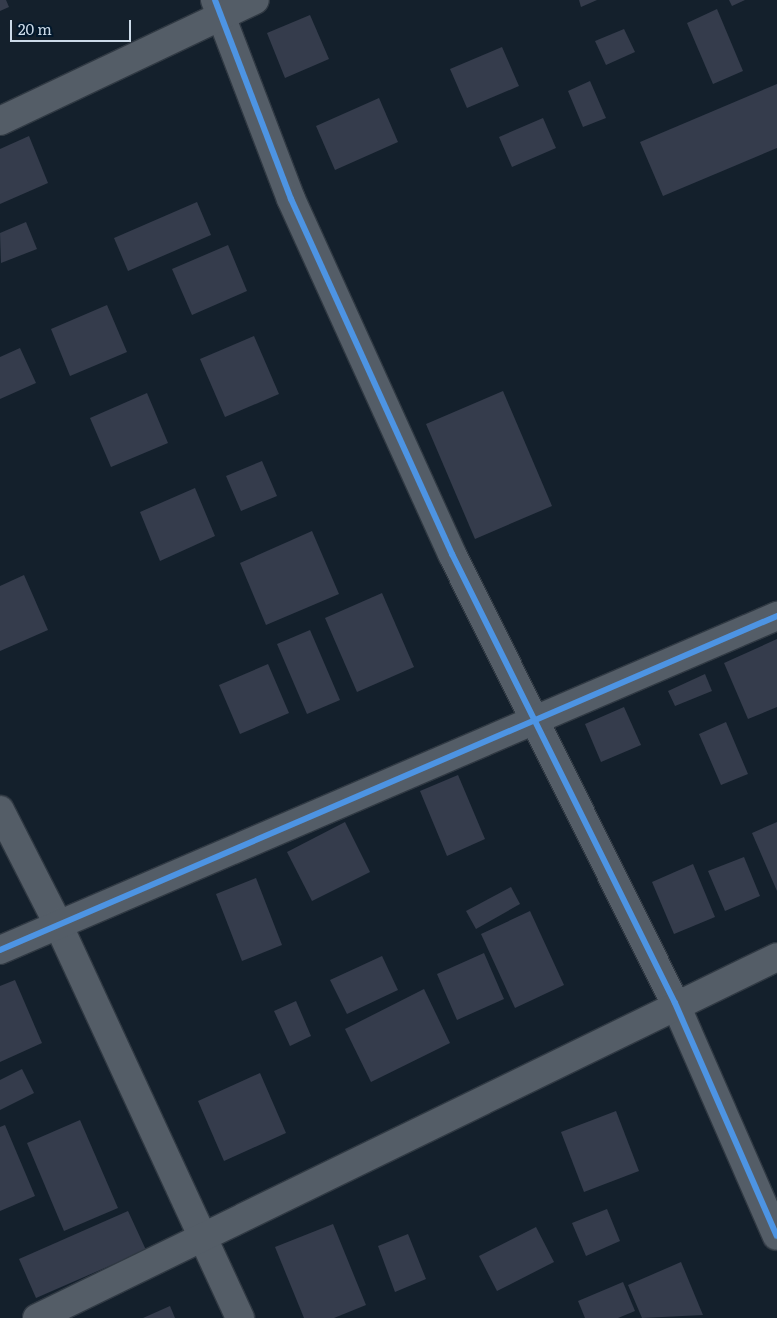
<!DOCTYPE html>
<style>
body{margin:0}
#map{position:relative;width:777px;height:1318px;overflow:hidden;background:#14202c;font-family:Literata,serif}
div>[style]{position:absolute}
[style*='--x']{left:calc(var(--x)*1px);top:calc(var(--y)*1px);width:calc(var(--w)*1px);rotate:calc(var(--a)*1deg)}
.building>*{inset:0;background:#353c4c}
.roads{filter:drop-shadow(1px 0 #303943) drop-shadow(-1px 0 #303943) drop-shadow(0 1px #303943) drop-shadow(0 -1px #303943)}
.minor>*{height:28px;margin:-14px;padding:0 14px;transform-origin:14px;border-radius:14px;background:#545d67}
.cycleway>*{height:6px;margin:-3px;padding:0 3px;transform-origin:3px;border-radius:3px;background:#4d94e3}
span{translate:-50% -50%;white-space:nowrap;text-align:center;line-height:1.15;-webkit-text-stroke:4.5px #02182c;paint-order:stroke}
.scale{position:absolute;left:10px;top:20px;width:121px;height:22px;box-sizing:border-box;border:2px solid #ccdae8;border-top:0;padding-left:6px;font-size:15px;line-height:18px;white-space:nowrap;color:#ccdae8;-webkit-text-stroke:4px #02182c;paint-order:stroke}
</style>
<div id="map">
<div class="building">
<div style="clip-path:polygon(0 0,6px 0,9px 7px,0 11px)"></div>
<div style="clip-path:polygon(579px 0,597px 0,581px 7px)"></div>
<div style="clip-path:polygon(729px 0,745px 0,732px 6px)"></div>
<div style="clip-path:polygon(717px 9px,743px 71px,713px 84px,687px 23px)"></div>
<div style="clip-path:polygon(310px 15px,329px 59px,285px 78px,267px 33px)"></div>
<div style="clip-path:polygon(624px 29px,635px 52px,606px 65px,595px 41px)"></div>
<div style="clip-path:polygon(502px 47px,519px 86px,467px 108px,450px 69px)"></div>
<div style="clip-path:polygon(590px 81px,606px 118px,583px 127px,568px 91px)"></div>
<div style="clip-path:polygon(777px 84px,777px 148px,663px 196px,640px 142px)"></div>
<div style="clip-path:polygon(379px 98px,398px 142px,335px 170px,316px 126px)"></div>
<div style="clip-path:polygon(543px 118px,556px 148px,512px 167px,499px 137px)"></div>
<div style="clip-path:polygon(29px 136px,48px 183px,0 204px,0 149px)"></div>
<div style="clip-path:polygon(197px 202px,211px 235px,128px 271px,114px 238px)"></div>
<div style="clip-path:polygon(26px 222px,37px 249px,1px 263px,0 233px)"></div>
<div style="clip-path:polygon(228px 245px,247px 291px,192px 315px,172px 269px)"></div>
<div style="clip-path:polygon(107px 305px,127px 352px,70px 376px,51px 329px)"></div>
<div style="clip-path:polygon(254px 336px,279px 394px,225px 417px,200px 359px)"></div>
<div style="clip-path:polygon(20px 348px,36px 383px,0 399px,0 357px)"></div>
<div style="clip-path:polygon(503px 391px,552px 506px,475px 539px,426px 424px)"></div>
<div style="clip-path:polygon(147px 393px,168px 443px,111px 467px,90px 418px)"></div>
<div style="clip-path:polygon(262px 461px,277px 496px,241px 511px,226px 476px)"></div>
<div style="clip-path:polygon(195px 488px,215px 536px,160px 561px,140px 512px)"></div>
<div style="clip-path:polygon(312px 531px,339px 594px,266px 625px,240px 563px)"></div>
<div style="clip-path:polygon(24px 575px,48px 630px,0 651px,0 586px)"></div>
<div style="clip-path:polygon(382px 593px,414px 667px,357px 692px,325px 618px)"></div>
<div style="clip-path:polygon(310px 630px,340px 700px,307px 714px,277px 644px)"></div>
<div style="clip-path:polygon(777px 639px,777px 707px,748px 719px,724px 663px)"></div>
<div style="clip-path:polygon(268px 664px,289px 713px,240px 734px,219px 685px)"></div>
<div style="clip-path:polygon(705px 674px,712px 691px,675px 706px,668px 691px)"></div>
<div style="clip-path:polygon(624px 707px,641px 745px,601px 762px,585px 724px)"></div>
<div style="clip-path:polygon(726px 722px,748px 774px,721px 785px,699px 734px)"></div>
<div style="clip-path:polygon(458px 775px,485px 839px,447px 856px,420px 791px)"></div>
<div style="clip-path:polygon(345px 822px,370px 872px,312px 901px,287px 852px)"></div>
<div style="clip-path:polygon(777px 822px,777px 891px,752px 833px)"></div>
<div style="clip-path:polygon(744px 857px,760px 896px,725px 911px,708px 871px)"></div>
<div style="clip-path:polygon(693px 864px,715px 917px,674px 934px,652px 882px)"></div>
<div style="clip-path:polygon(256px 878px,282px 945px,242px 961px,216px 894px)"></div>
<div style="clip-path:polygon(511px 887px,520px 904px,476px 929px,466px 911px)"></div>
<div style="clip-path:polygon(530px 911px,564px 985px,515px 1008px,481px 934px)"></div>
<div style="clip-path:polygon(484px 953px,504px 999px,457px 1020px,437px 974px)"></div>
<div style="clip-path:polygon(382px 956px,398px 990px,347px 1014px,330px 980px)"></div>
<div style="clip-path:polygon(15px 980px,42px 1043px,0 1062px,0 986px)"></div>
<div style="clip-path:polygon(424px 989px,450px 1043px,371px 1082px,345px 1029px)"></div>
<div style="clip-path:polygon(296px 1001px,311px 1036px,290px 1046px,274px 1011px)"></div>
<div style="clip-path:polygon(22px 1069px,34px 1093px,0 1110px,0 1080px)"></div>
<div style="clip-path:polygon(260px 1073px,286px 1133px,224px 1161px,198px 1101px)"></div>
<div style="clip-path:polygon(616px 1111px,639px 1171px,584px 1192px,561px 1132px)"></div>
<div style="clip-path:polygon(80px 1120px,118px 1208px,64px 1231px,27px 1143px)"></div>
<div style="clip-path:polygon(5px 1125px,35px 1196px,0 1211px,0 1127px)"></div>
<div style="clip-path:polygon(607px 1209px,620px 1241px,586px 1256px,572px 1223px)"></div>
<div style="clip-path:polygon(128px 1211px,146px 1250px,36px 1298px,19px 1259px)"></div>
<div style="clip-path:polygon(333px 1224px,366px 1305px,334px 1318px,304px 1318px,275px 1247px)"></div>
<div style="clip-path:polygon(536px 1227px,554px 1262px,497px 1291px,479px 1256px)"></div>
<div style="clip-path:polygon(408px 1234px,426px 1279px,395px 1292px,378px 1246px)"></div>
<div style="clip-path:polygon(681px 1262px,703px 1315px,642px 1318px,628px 1285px)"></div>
<div style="clip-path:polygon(623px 1282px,635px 1311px,618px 1318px,585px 1318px,578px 1301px)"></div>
<div style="clip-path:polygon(170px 1306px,175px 1318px,143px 1318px)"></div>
</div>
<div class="roads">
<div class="minor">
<div style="--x:215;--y:0;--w:213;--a:69.1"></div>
<div style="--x:291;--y:199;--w:390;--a:65.6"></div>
<div style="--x:452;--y:554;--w:501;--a:63.59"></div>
<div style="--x:675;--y:1003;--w:254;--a:66.4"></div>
<div style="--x:0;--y:121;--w:282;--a:-25.4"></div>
<div style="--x:0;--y:810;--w:128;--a:63"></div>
<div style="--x:58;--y:924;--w:434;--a:65.2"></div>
<div style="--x:0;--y:950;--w:846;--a:-23.26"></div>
<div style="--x:37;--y:1318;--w:823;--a:-26"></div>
</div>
</div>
<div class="cycleway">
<div style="--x:215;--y:0;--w:213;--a:69.1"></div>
<div style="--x:291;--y:199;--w:390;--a:65.6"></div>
<div style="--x:452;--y:554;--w:501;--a:63.59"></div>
<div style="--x:675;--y:1003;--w:254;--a:66.4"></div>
<div style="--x:0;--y:950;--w:846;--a:-23.26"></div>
</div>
<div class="scale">20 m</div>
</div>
